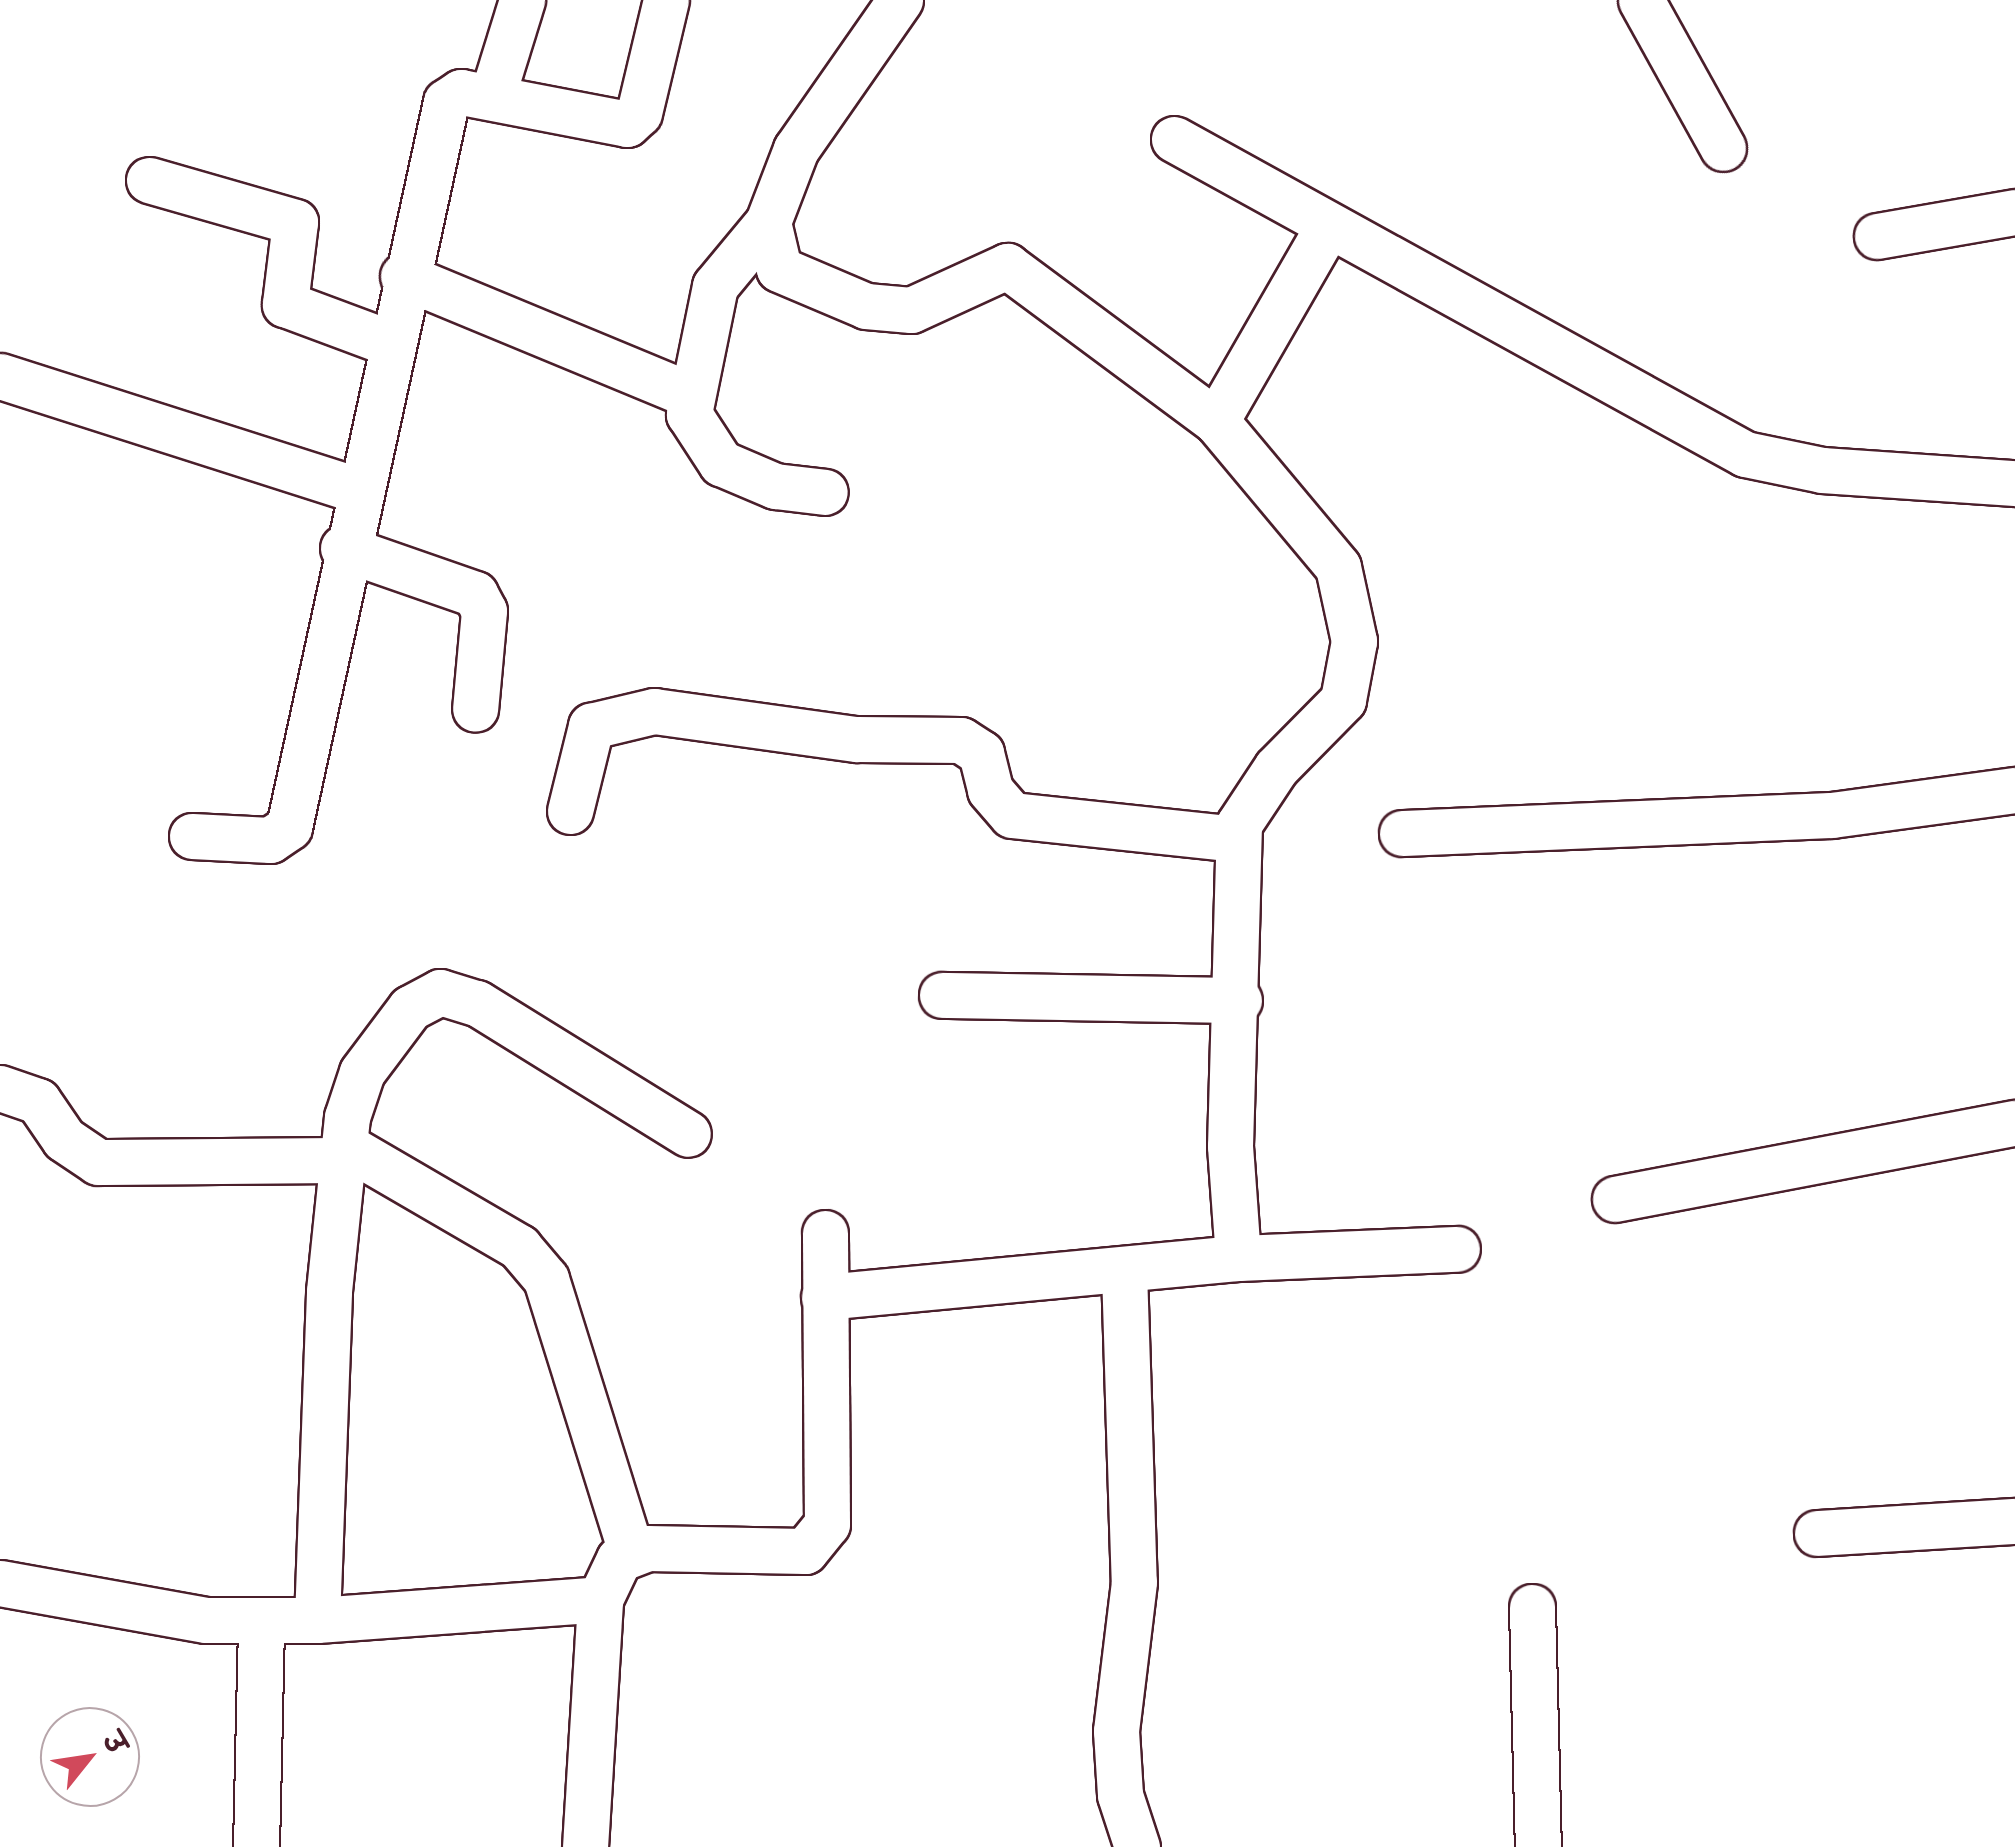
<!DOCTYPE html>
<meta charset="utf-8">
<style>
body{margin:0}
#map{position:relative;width:2015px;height:1847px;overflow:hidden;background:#fff;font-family:"Comic Neue","Playpen Sans Deva",sans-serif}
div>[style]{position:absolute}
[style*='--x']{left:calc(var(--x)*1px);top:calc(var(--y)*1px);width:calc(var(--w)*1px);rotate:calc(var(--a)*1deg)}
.roads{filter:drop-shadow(2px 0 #4a1f2b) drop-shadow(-2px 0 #4a1f2b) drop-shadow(0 2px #4a1f2b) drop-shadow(0 -2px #4a1f2b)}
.minor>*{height:45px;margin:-22.5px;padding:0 22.5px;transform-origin:22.5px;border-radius:22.5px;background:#fff}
span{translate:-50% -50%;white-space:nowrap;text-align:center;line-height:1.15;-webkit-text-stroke:9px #fff;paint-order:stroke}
.north{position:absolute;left:40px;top:1707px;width:100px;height:100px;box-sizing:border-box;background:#fff;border:2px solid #b7a5aa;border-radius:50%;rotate:60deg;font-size:28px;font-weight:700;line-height:40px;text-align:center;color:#4a1f2b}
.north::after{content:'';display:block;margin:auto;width:35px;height:45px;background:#d1495b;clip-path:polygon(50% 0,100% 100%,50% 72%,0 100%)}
</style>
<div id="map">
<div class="roads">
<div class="minor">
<div style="--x:900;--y:0;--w:182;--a:124.9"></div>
<div style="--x:796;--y:149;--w:78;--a:111"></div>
<div style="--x:768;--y:222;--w:48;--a:76.8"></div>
<div style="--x:779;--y:269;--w:95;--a:23"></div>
<div style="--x:866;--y:306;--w:45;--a:5.1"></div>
<div style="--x:911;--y:310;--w:106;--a:-24.6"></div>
<div style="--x:1007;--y:266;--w:260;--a:36.6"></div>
<div style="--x:1641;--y:0;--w:169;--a:61"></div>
<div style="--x:492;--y:97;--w:102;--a:-72.8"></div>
<div style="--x:1174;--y:139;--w:652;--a:28.88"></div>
<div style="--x:1745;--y:454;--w:79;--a:11.7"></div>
<div style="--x:1822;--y:470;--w:193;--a:3.9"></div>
<div style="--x:149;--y:180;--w:152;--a:16"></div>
<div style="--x:295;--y:222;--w:83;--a:97"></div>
<div style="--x:285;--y:304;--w:109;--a:20.4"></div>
<div style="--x:768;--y:222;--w:83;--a:129.6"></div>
<div style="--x:715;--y:286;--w:131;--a:101.5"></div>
<div style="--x:689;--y:414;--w:59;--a:56.9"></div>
<div style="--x:721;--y:463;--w:59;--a:23.1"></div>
<div style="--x:775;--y:486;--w:50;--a:6.8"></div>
<div style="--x:1327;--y:228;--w:223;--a:119.9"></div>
<div style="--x:1216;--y:421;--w:190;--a:50.1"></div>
<div style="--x:1338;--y:567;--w:76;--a:77.8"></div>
<div style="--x:1354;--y:641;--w:60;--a:100.6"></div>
<div style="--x:1343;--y:700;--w:95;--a:134.6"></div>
<div style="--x:1276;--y:768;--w:67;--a:123.5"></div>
<div style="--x:1239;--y:824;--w:322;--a:91.6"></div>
<div style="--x:1230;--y:1146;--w:112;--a:85.9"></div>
<div style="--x:1238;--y:1258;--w:219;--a:-2.4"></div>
<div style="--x:1877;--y:236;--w:140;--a:-9.9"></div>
<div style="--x:403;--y:276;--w:312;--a:22.5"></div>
<div style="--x:0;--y:376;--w:373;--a:17.7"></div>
<div style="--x:343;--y:548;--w:140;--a:19.2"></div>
<div style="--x:475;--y:594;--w:19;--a:62"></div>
<div style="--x:484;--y:611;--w:98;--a:95.2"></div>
<div style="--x:570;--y:811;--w:88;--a:-76.1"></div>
<div style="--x:591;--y:726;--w:65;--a:-13.4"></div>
<div style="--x:654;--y:711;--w:205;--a:7.9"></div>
<div style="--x:857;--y:739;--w:104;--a:0.6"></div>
<div style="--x:961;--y:740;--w:24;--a:33"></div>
<div style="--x:981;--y:753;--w:38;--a:76"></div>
<div style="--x:990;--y:790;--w:33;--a:49"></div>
<div style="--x:1012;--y:815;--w:226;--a:6.1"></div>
<div style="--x:1402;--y:833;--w:430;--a:-2.4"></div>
<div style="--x:1832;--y:815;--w:185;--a:-7.8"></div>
<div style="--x:192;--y:836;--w:78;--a:2.9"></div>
<div style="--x:270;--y:840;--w:23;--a:-34"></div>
<div style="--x:289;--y:827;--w:742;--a:-77.78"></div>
<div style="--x:446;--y:102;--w:18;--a:-34"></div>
<div style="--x:461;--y:92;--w:169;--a:10.9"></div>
<div style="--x:627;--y:124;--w:16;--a:-43"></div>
<div style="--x:639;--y:113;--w:116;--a:-76.6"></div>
<div style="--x:942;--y:995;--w:297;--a:1"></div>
<div style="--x:0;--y:1088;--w:40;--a:18.9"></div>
<div style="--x:38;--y:1101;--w:46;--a:55.6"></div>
<div style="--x:64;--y:1139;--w:41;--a:34.1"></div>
<div style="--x:98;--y:1162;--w:246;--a:-0.5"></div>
<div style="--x:344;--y:1145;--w:203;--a:30.2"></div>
<div style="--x:519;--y:1247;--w:42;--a:49.8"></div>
<div style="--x:546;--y:1279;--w:286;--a:72.7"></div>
<div style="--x:1615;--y:1199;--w:407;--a:-10.8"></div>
<div style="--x:1124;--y:1271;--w:311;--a:88.2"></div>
<div style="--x:1134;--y:1582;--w:150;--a:96.9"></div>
<div style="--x:1116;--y:1731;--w:64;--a:86.4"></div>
<div style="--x:1120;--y:1795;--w:55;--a:71.9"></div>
<div style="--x:824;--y:1297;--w:416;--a:-5.4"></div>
<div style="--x:1817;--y:1533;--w:198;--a:-3.5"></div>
<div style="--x:0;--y:1583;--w:209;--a:10.2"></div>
<div style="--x:206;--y:1620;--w:111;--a:0"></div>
<div style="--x:317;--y:1620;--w:284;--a:-4.2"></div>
<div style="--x:600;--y:1599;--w:44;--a:-64.6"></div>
<div style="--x:619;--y:1559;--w:30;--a:-21"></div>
<div style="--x:647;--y:1548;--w:158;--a:1.1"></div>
<div style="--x:805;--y:1551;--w:35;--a:-51"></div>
<div style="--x:827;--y:1524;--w:291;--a:-90.4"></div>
<div style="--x:1532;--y:1607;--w:240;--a:88.6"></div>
<div style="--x:317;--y:1620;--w:329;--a:-87.9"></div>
<div style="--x:329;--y:1291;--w:175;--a:-84.1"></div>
<div style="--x:347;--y:1117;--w:47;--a:-71.6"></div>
<div style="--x:362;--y:1072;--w:80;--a:-53.1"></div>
<div style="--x:410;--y:1008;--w:34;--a:-28"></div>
<div style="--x:440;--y:992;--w:39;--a:17"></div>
<div style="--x:477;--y:1003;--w:248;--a:31.8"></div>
<div style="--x:256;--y:1847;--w:227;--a:-88.7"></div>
<div style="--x:585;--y:1847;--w:248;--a:-86.5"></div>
</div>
</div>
<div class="north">उ</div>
</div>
